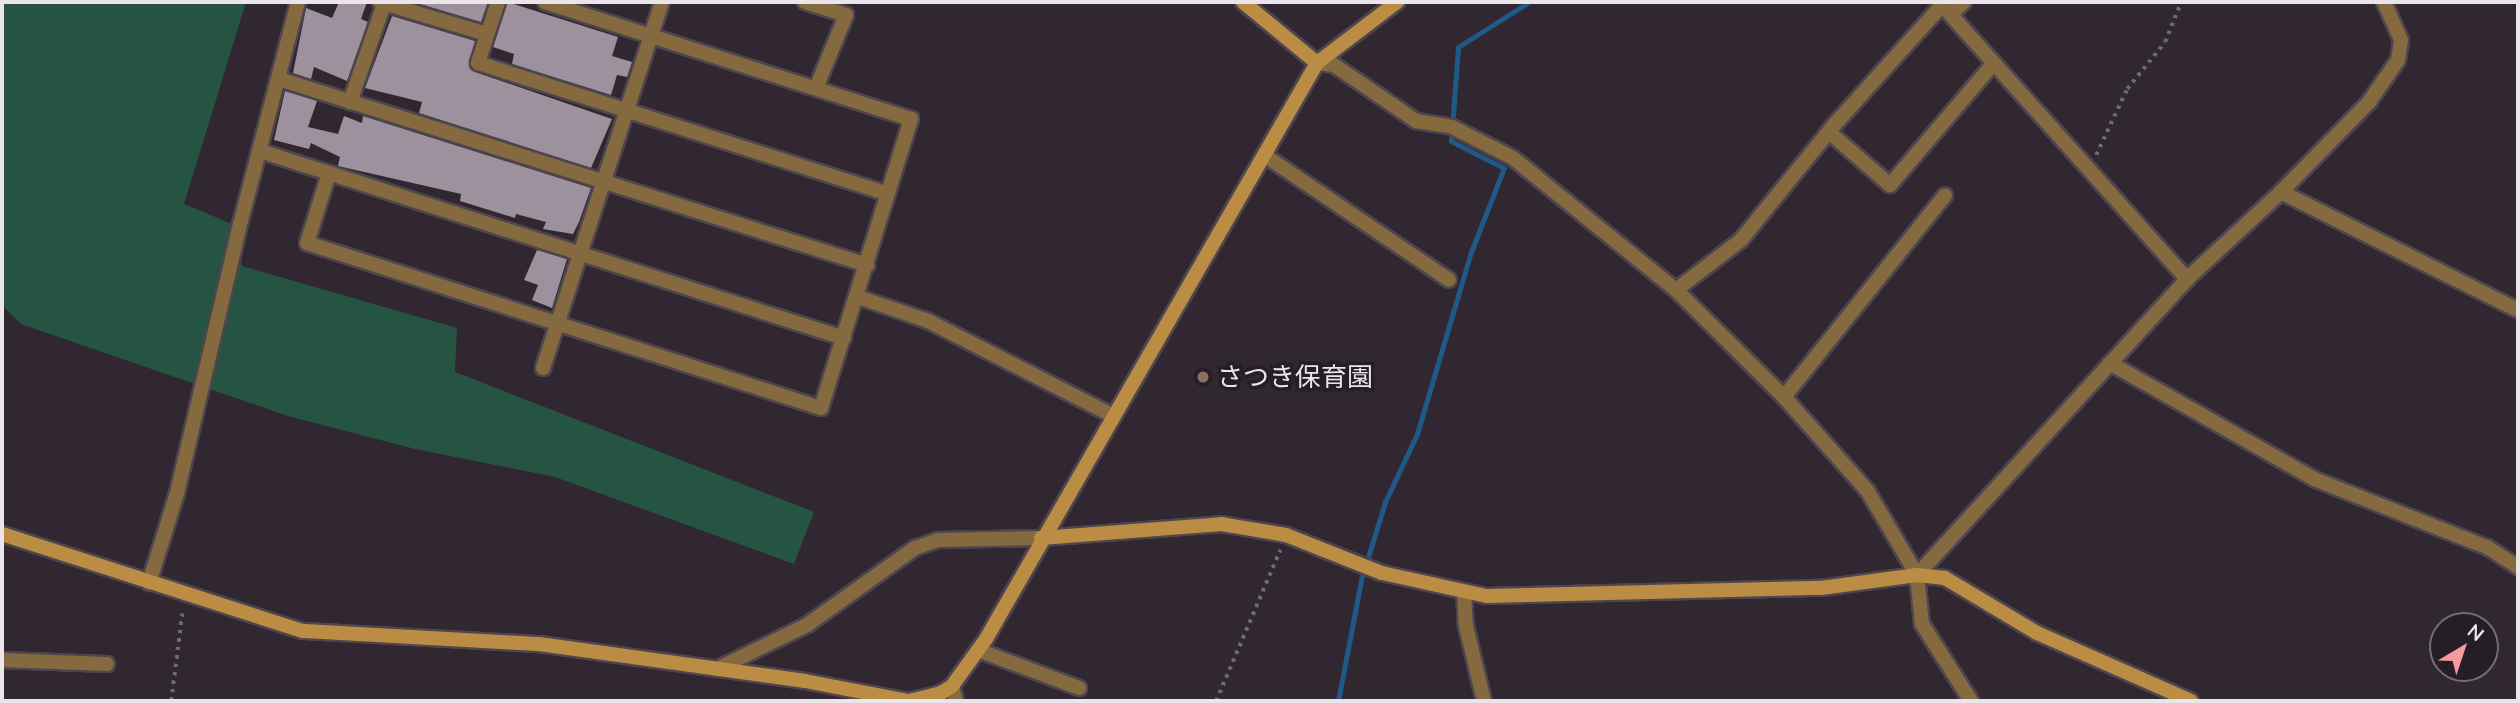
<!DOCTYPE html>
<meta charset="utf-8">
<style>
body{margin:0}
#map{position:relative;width:2520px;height:703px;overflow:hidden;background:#302731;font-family:Mulish,"Noto Sans JP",sans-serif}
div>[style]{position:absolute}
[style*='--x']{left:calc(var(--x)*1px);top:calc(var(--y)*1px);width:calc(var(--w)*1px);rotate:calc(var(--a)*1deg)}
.green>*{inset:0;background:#255542}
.stream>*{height:5px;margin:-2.5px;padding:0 2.5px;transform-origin:2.5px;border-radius:2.5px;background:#205987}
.building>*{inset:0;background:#9d919d}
.path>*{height:3.5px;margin-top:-1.75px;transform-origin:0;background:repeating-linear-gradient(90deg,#716a72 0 3.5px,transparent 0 8.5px)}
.roads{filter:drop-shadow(2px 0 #4e454f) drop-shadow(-2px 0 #4e454f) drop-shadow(0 2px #4e454f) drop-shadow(0 -2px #4e454f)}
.street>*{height:14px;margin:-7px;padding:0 7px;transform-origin:7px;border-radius:7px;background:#866a3f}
.secondary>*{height:14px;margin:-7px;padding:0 7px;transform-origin:7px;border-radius:7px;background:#ba8c44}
.dots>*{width:19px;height:19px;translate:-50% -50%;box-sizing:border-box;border:4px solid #261e27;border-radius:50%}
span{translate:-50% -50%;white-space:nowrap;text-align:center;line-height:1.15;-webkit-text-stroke:7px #261e27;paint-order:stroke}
.poi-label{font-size:26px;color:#eae4eb}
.left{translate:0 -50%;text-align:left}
.frame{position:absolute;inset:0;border:4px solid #eae4eb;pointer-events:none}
.north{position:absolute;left:2429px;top:612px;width:70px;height:70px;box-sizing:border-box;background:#261e27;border:2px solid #746d75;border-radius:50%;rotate:39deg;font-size:19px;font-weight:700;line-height:28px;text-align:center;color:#eae4eb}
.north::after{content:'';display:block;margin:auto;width:24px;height:32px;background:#f59b9e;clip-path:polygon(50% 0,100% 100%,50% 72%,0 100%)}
</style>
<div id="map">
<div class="green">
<div style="clip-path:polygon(2px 2px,246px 2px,184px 204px,237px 226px,242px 266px,457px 328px,455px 372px,814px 512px,794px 564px,555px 477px,415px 449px,288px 416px,21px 324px,2px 305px)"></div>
</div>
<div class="stream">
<div style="--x:1338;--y:701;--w:123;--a:-79.2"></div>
<div style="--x:1361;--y:580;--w:82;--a:-72.9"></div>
<div style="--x:1385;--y:502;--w:75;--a:-64.8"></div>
<div style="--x:1417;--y:434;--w:190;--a:-73.5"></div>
<div style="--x:1471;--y:252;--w:90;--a:-68.6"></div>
<div style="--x:1504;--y:168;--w:59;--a:-153"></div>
<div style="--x:1451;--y:141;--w:94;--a:-85.7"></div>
<div style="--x:1458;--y:47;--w:84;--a:-32.4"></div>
</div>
<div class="building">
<div style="clip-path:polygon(339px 2px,367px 2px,361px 19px,368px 22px,347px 81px,314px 67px,311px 79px,293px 73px,306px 8px,332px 18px)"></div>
<div style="clip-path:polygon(413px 2px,488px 2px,481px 22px)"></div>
<div style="clip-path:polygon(507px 2px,618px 37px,612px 56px,632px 62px,627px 77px,617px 75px,611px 95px,512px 64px,514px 54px,493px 47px)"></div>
<div style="clip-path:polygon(392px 16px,475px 41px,469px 64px,475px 72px,612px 119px,591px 168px,419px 113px,422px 102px,365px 88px)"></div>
<div style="clip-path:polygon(285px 91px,317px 101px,308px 127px,338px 134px,344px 116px,362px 123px,363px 116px,591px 188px,579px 222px,573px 234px,543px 229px,546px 222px,516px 214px,515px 218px,460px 201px,461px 194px,338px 166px,340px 157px,311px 143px,309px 149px,274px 140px)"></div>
<div style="clip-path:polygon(537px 250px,567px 259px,552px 308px,532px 300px,538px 285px,524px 280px)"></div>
</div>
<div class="path">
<div style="--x:2096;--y:155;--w:73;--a:-64.8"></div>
<div style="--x:2127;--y:89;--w:60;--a:-51"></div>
<div style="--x:2165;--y:42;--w:43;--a:-68.2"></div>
<div style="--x:171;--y:701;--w:88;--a:-82.8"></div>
<div style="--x:1216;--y:701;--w:164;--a:-67"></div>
</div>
<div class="roads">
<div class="street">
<div style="--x:380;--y:2;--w:112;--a:16.7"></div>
<div style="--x:498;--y:2;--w:64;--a:108.2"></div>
<div style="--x:478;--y:63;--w:430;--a:17.7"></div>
<div style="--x:805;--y:2;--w:43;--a:17.6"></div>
<div style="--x:846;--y:15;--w:79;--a:112.3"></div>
<div style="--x:1951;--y:14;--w:18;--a:-43"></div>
<div style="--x:1317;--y:63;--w:17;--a:7"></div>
<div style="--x:1334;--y:65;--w:99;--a:34.3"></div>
<div style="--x:1416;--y:121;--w:36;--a:9"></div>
<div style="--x:1452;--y:127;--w:68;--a:26.9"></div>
<div style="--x:1513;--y:158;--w:210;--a:39"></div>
<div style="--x:1676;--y:290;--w:152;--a:44.7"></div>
<div style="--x:1784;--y:397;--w:125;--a:48.3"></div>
<div style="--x:1867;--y:490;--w:99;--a:59.5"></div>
<div style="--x:1917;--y:575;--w:49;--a:84.2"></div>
<div style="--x:1922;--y:624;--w:91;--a:57.5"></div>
<div style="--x:279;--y:79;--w:617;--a:17.55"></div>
<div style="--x:350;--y:102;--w:104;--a:-70.9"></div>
<div style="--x:1829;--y:132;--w:81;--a:41"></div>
<div style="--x:1890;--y:185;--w:157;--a:-49.6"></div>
<div style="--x:260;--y:151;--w:613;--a:17.76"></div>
<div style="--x:1264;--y:155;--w:223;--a:34"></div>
<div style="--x:329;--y:173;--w:73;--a:107.4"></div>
<div style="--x:307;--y:243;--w:540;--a:17.8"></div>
<div style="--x:821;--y:408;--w:303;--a:-72.7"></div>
<div style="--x:911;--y:119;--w:384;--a:-162.3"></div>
<div style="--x:2281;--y:192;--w:265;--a:26.5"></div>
<div style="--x:1676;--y:290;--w:82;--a:-37.6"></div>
<div style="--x:1741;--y:240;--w:149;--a:-51"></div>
<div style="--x:1835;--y:124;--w:160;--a:-48"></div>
<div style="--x:1942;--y:5;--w:368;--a:48.2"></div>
<div style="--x:858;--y:297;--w:74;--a:18.9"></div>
<div style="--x:928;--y:321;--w:207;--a:27.1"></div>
<div style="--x:2110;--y:363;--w:235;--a:29.6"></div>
<div style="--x:2314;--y:479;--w:186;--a:21.5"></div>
<div style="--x:2487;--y:547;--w:37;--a:33"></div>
<div style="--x:543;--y:368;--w:385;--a:-72"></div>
<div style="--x:1784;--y:397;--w:258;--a:-51.4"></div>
<div style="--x:1917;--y:575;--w:401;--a:-47.6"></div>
<div style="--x:2187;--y:279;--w:128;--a:-42.8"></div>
<div style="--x:2281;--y:192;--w:126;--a:-45.6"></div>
<div style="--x:2369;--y:102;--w:51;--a:-55.4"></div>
<div style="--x:2398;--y:60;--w:20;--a:-81"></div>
<div style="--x:2401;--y:40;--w:42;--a:-114.1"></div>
<div style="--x:149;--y:583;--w:94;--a:-72.7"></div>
<div style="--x:177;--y:493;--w:268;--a:-76.8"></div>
<div style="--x:238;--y:232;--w:238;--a:-75.4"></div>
<div style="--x:1464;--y:592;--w:34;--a:87"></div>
<div style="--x:1466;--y:626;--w:77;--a:76.5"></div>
<div style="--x:978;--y:650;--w:108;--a:20.6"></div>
<div style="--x:2;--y:660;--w:105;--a:2.2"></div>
<div style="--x:717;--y:669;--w:100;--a:-26.1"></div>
<div style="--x:807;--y:625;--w:133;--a:-35.5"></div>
<div style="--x:915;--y:548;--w:24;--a:-19"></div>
<div style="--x:938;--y:540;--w:103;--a:-1.1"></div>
<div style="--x:952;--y:686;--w:16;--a:75"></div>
</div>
<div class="secondary">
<div style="--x:1243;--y:2;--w:96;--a:39.5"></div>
<div style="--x:2;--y:534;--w:316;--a:17.9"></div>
<div style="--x:303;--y:631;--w:236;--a:3.2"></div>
<div style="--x:539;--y:644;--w:269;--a:7.9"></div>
<div style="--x:805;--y:681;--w:106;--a:10.9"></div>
<div style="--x:909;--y:701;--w:33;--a:-14"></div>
<div style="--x:941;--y:693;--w:13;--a:-32"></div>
<div style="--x:952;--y:686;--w:58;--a:-54.1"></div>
<div style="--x:986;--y:639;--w:664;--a:-60.12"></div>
<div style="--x:1317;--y:63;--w:101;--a:-37.3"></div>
<div style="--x:1041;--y:538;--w:181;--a:-4.4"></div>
<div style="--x:1221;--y:524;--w:66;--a:9.6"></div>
<div style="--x:1286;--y:535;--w:103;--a:21.6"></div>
<div style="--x:1382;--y:573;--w:107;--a:12.4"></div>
<div style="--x:1487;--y:596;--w:334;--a:-1.4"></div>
<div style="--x:1821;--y:588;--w:97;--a:-7.7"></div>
<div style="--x:1917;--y:575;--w:28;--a:6"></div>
<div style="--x:1945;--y:578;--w:107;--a:30.9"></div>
<div style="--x:2037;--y:633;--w:168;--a:23.8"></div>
</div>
</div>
<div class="dots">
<div style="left:1203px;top:377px;background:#8d6e63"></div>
</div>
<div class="poi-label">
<span class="left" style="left:1217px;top:377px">さつき保育園</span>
</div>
<div class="frame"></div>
<div class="north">N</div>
</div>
